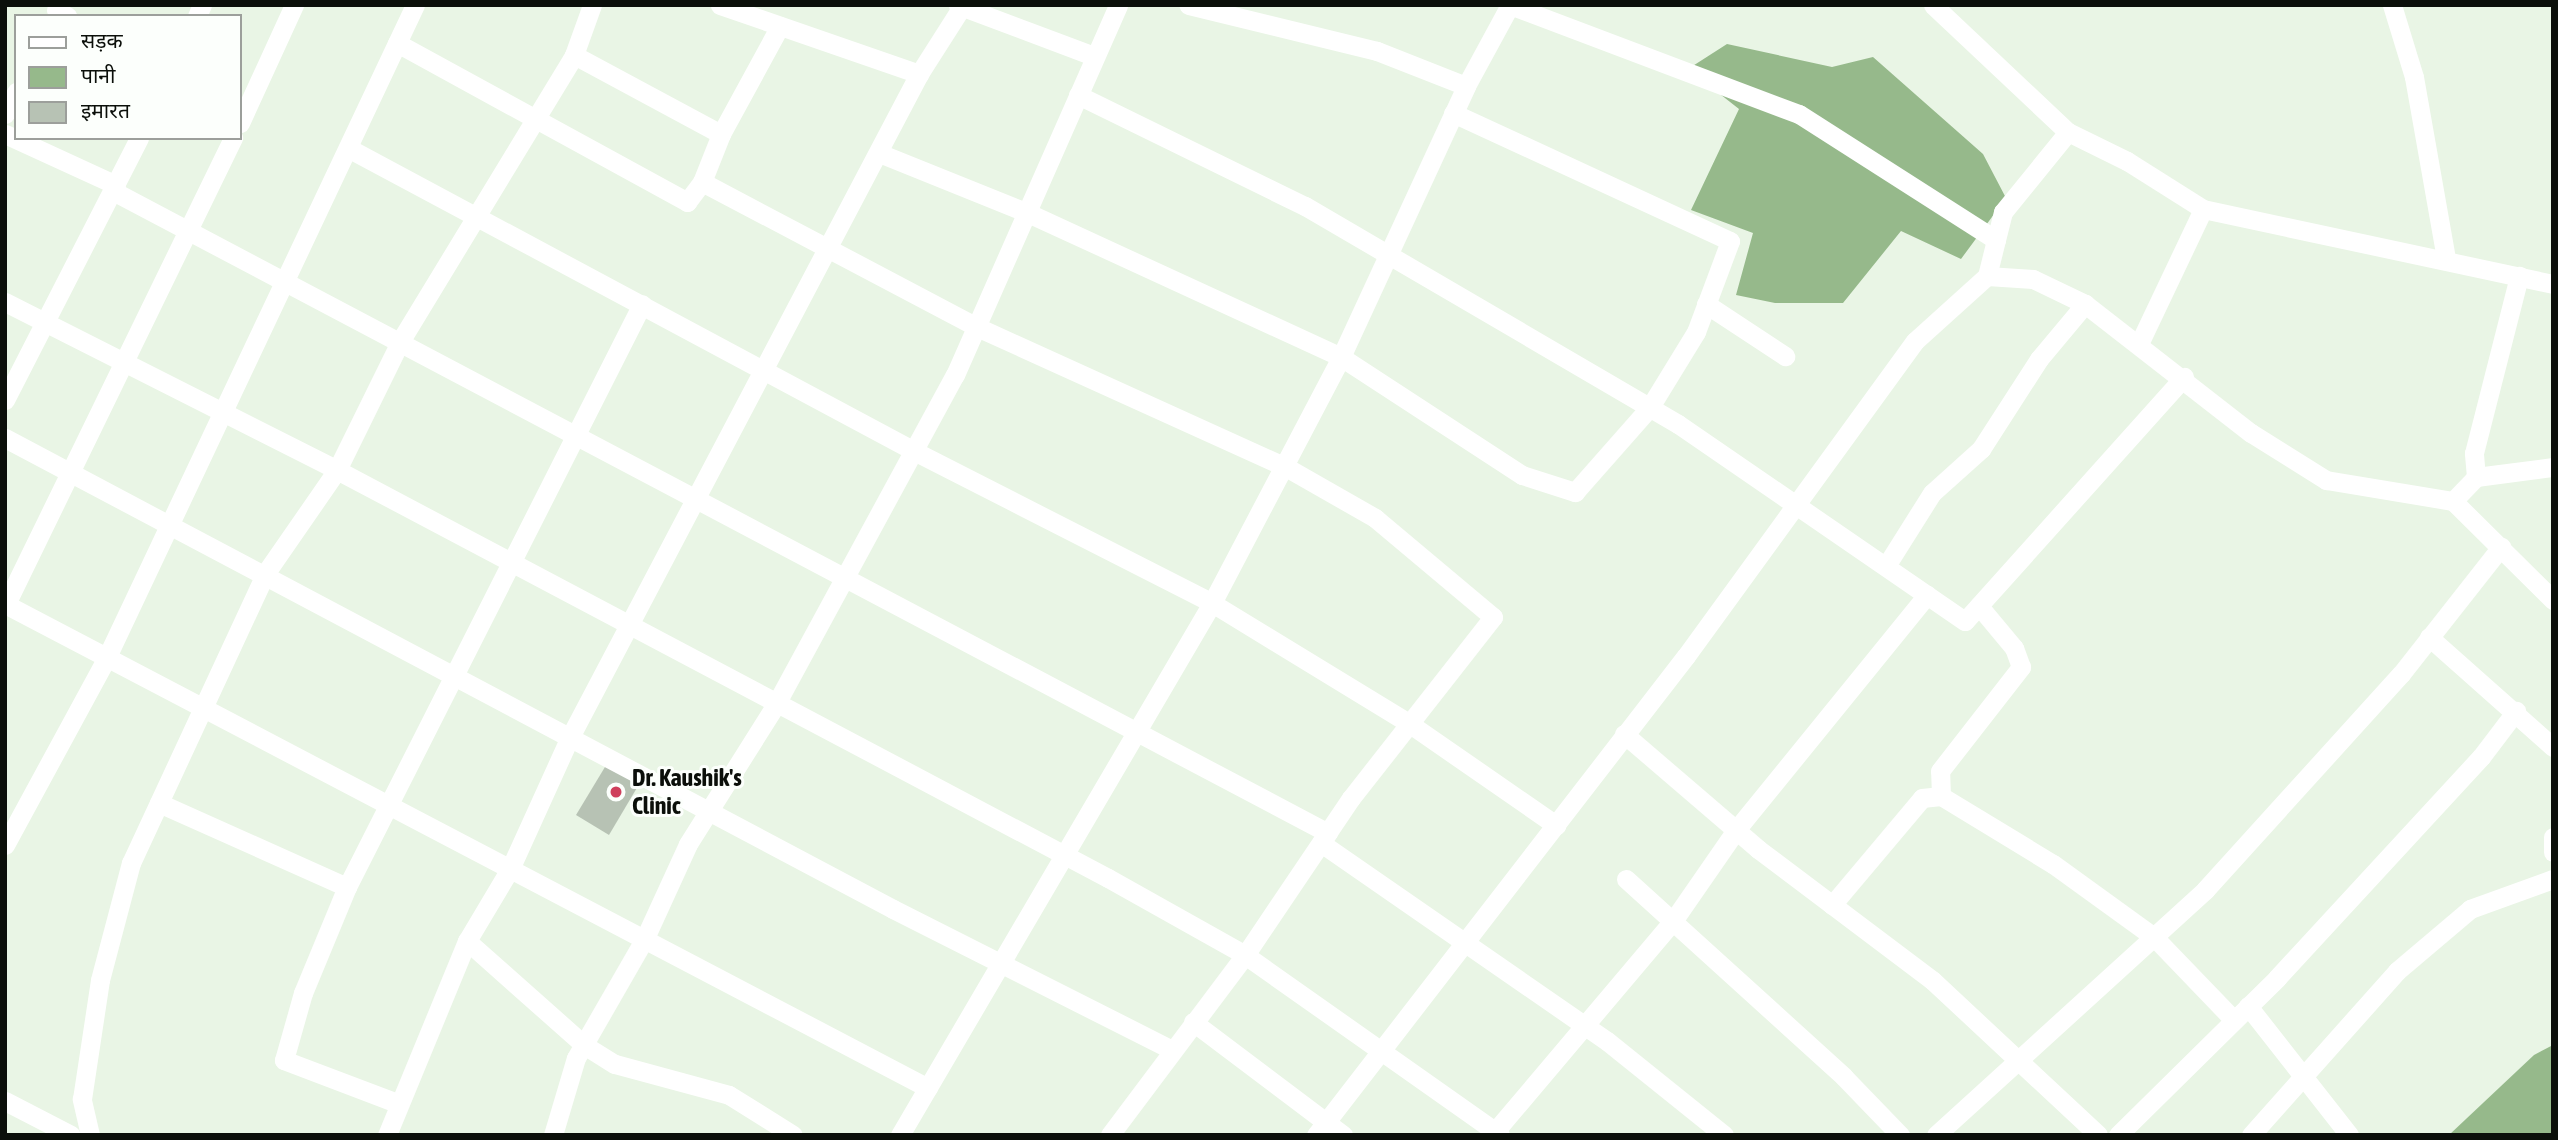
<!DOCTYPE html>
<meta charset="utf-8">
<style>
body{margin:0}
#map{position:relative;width:2558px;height:1140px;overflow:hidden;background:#e9f5e5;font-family:"Asap Condensed","Noto Sans Devanagari",sans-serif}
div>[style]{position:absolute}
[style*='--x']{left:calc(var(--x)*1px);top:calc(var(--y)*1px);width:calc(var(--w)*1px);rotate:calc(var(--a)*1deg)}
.water>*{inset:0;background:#96b98b}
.building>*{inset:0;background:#b7c2b4}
.minor>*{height:19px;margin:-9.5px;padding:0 9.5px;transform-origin:9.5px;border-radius:9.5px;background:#fff}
.dots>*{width:19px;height:19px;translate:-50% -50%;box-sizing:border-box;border:4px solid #fcfffc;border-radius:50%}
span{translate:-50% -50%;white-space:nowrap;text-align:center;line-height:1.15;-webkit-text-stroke:6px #fcfffc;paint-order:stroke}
.poi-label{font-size:24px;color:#0b0f0a;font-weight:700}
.left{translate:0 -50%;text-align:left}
.frame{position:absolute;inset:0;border:7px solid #0b0f0a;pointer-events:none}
.legend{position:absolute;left:14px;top:14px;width:228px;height:126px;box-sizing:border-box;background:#fcfffc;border:2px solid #9c9f9b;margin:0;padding:9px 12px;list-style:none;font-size:21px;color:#0b0f0a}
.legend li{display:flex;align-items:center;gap:14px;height:35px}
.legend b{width:35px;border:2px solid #9c9f9b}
</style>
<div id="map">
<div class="water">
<div style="clip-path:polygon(1727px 44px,1832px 67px,1873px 57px,1983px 154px,2006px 198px,1961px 259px,1901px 231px,1843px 303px,1775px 303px,1736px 295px,1753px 233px,1691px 210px,1739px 109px,1688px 69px)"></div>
<div style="clip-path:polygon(2553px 1045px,2553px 1135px,2449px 1135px,2534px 1055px)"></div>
</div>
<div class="building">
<div style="clip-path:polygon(608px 762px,641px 781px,609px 835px,576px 815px)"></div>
</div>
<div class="minor">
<div style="--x:720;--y:5;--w:211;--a:19.1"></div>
<div style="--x:958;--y:5;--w:145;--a:20.6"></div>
<div style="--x:1933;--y:5;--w:185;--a:43.3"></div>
<div style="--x:2068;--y:132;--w:66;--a:26.2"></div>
<div style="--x:2127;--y:161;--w:90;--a:32.3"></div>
<div style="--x:2392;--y:5;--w:75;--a:73"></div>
<div style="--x:2414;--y:77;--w:185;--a:80"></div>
<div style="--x:56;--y:10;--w:13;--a:29"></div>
<div style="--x:197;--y:16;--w:12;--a:-66"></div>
<div style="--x:397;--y:43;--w:331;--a:28.7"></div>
<div style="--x:687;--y:202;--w:25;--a:-53"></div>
<div style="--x:702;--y:182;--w:311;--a:27.8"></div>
<div style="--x:977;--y:327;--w:337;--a:24.4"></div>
<div style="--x:1284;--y:466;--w:105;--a:29.7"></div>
<div style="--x:1375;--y:518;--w:154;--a:40"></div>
<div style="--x:1493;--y:617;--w:230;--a:128.1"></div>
<div style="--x:1351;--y:798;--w:189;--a:124"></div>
<div style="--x:1245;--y:955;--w:225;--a:126.9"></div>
<div style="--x:574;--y:55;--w:167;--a:28.3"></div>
<div style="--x:1466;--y:86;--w:92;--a:-61.5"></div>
<div style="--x:1510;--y:5;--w:309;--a:20.7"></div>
<div style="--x:1799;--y:114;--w:234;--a:32.6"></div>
<div style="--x:1078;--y:95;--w:253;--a:26.1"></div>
<div style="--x:1305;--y:206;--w:432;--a:30.3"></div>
<div style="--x:1678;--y:424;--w:348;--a:34.5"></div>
<div style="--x:1965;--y:621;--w:328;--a:-48.1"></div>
<div style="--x:5;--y:114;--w:25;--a:-63"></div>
<div style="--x:240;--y:123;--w:130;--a:-65.4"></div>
<div style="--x:5;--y:134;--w:122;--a:24.7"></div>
<div style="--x:348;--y:148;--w:642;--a:28.16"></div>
<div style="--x:914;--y:451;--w:335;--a:27"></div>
<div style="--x:1212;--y:603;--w:232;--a:31.4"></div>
<div style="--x:1410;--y:724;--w:178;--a:34.7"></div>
<div style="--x:879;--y:153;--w:161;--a:21.9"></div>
<div style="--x:1028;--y:213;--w:345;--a:24.7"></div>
<div style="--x:1341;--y:357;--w:216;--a:33.1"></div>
<div style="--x:1522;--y:475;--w:56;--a:17.8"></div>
<div style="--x:1575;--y:492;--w:113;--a:-48.6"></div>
<div style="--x:1650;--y:407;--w:88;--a:-58.5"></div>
<div style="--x:1696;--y:332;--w:97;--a:-69.5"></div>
<div style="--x:1730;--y:241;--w:305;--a:-155.2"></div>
<div style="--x:702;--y:182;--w:52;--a:-68.4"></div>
<div style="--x:721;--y:134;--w:123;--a:-61.4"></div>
<div style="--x:113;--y:191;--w:1374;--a:27.85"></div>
<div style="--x:1987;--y:276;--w:66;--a:-76"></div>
<div style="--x:2003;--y:212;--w:103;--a:-50.9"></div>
<div style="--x:5;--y:302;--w:372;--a:26.8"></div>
<div style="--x:337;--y:470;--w:872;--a:27.89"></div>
<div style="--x:1108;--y:878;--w:157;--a:29.3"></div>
<div style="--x:1245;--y:955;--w:312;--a:35.2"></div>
<div style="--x:1706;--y:304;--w:95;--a:33.4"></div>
<div style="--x:2139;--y:344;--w:149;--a:-64.6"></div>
<div style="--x:2203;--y:209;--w:358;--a:12.1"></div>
<div style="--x:5;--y:400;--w:294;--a:-62.9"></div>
<div style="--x:5;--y:438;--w:1005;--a:27.94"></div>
<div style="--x:893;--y:909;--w:313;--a:26.8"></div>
<div style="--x:2476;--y:477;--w:24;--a:-95"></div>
<div style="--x:2474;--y:453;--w:183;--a:-75.7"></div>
<div style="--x:2453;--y:501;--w:141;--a:44.7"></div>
<div style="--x:1886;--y:566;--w:86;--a:-57.8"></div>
<div style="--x:1932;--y:493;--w:66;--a:-41.9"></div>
<div style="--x:1981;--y:449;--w:107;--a:-57.2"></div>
<div style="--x:2039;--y:359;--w:72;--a:-50.1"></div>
<div style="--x:5;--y:604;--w:1042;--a:27.67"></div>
<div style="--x:5;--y:606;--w:521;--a:-64.03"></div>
<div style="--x:2429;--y:637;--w:166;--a:41.6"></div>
<div style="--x:1624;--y:734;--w:177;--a:40.6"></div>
<div style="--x:1758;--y:849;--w:218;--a:37"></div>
<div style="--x:1932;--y:980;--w:227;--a:43"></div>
<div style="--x:1941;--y:796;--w:25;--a:-92"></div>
<div style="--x:1940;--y:771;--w:132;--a:-52.1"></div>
<div style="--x:2021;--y:667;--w:20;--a:-110"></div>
<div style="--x:2014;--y:648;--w:55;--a:-129.8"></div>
<div style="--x:159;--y:803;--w:206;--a:24.1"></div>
<div style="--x:2553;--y:837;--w:15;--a:90"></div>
<div style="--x:1321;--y:843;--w:348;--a:34.7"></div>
<div style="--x:1607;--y:1041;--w:150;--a:38.8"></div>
<div style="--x:5;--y:845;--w:212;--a:-61.5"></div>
<div style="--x:106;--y:659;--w:723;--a:-64.71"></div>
<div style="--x:1626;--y:879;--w:294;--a:42.2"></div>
<div style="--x:1844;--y:1077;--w:81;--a:46"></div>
<div style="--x:1832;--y:905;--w:140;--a:-49.9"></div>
<div style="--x:1922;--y:798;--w:19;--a:-6"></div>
<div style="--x:1941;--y:796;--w:131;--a:31.3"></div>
<div style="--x:2053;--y:864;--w:125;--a:35.9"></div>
<div style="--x:2154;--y:937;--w:115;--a:46.1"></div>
<div style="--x:467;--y:941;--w:157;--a:41.6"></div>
<div style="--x:584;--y:1045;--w:36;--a:32"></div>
<div style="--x:615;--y:1064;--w:118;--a:15.2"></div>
<div style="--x:729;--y:1095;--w:75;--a:32"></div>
<div style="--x:2248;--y:1006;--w:164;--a:51.9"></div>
<div style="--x:1193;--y:1022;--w:188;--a:37"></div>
<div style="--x:5;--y:1101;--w:74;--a:27.3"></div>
<div style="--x:397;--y:1103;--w:121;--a:-159.2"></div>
<div style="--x:284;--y:1060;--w:70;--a:-74.2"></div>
<div style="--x:303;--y:993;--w:115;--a:-67.5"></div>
<div style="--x:347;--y:887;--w:653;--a:-63.16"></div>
<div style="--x:90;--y:1135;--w:37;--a:-103"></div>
<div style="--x:82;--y:1099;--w:120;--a:-81.4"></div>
<div style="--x:100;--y:980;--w:121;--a:-75.2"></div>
<div style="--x:131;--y:863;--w:319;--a:-65.1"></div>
<div style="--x:265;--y:574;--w:126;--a:-55.3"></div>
<div style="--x:337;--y:470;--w:145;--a:-63.8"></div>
<div style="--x:401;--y:340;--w:333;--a:-58.7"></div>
<div style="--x:574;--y:55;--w:53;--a:-70.2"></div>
<div style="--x:387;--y:1135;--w:210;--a:-67.6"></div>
<div style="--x:467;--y:941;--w:84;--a:-59.2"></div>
<div style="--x:510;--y:869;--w:145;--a:-65.6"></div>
<div style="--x:570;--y:737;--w:749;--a:-62.24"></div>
<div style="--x:919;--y:74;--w:82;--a:-57.5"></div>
<div style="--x:553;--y:1135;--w:80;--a:-73.4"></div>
<div style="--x:576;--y:1058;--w:138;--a:-60.1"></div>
<div style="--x:645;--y:938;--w:103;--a:-65.4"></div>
<div style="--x:688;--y:844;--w:165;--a:-57.8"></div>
<div style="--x:776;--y:704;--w:375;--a:-61.5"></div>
<div style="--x:955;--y:375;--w:404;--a:-66.2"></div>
<div style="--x:900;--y:1135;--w:617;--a:-59.61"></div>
<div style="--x:1212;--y:603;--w:278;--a:-62.3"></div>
<div style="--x:1341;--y:357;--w:298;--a:-65.2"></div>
<div style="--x:1466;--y:86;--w:96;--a:-158.5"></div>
<div style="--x:1377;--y:51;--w:194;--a:-166.3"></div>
<div style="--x:1316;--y:1135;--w:605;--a:-52.32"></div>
<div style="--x:1686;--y:656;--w:389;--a:-54"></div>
<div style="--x:1915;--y:341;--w:97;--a:-42.1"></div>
<div style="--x:1987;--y:276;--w:46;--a:3.7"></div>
<div style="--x:2033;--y:279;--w:58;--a:25.7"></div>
<div style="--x:2085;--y:304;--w:210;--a:37.9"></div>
<div style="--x:2251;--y:433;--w:89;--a:32.1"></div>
<div style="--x:2326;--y:480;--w:129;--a:9.4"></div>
<div style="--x:2453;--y:501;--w:33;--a:-46"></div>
<div style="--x:2476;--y:477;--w:78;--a:-7.4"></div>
<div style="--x:1492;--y:1135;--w:280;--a:-49.8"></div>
<div style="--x:1673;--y:921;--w:111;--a:-55.3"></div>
<div style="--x:1736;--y:830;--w:303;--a:-50.9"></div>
<div style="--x:1936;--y:1135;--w:364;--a:-42.3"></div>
<div style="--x:2205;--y:890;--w:292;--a:-47.8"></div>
<div style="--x:2401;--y:674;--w:162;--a:-51.8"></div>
<div style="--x:2118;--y:1135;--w:223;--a:-44.6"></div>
<div style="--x:2277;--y:978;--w:301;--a:-47.3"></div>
<div style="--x:2481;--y:757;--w:58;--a:-52.7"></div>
<div style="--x:2251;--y:1135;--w:220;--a:-48.3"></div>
<div style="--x:2397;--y:971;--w:96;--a:-40.3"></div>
<div style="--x:2470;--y:909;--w:88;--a:-19.9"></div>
</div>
<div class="dots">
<div style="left:616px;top:792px;background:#cf3f5c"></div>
</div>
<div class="poi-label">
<span class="left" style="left:632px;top:792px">Dr. Kaushik's<br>Clinic</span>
</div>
<div class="frame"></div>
<ul class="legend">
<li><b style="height:9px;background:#fff"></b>सड़क</li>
<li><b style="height:19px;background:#96b98b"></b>पानी</li>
<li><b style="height:19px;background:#b7c2b4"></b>इमारत</li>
</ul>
</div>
